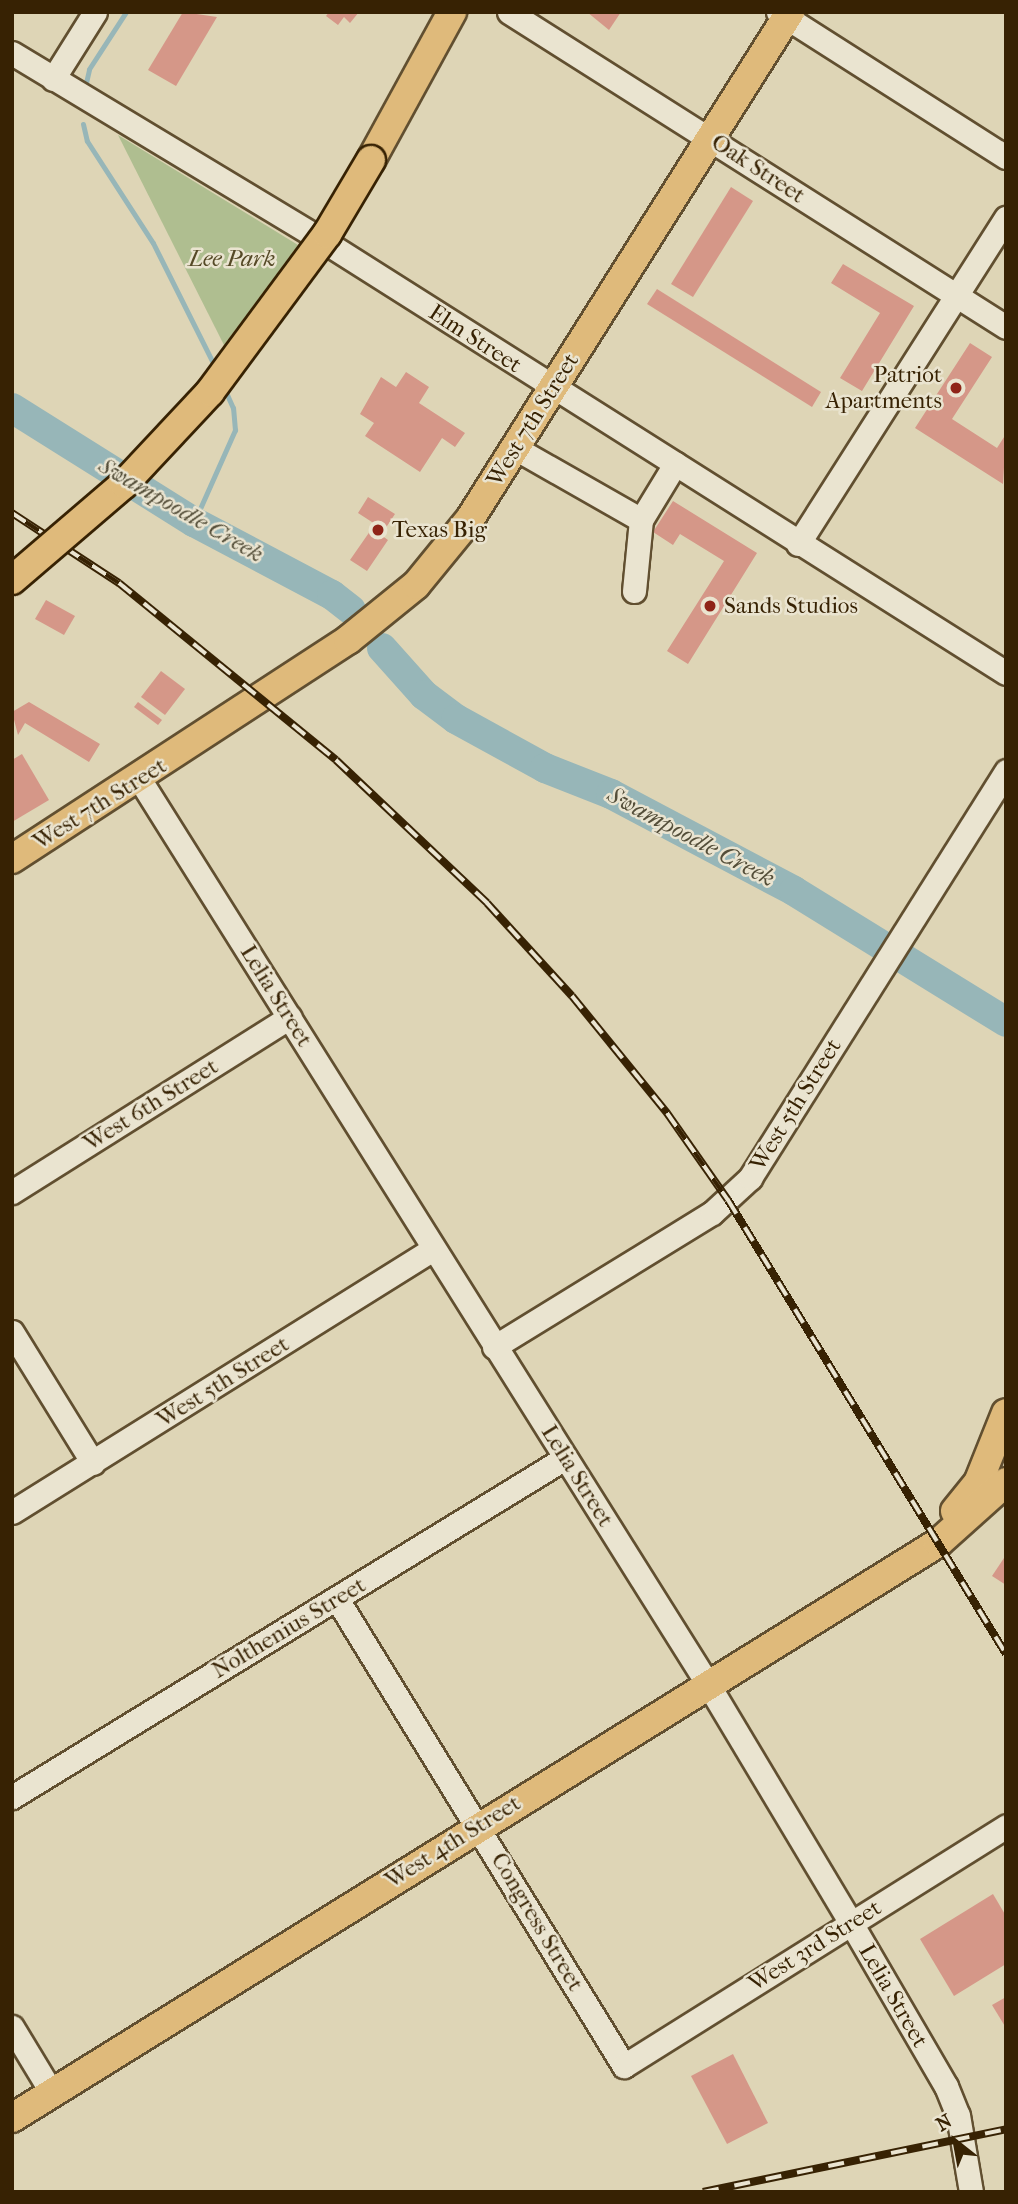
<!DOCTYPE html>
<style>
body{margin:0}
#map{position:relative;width:1018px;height:2204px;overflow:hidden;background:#ded5b6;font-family:"IM FELL French Canon",serif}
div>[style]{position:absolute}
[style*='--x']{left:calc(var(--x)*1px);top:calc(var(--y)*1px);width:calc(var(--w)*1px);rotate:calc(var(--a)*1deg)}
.green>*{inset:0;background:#afbe90}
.stream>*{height:5px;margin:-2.5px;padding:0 2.5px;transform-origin:2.5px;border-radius:2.5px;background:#97b6b8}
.river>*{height:30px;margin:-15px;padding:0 15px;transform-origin:15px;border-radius:15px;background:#97b6b8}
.building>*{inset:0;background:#d59788}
.roads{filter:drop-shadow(2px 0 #614f30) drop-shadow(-2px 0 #614f30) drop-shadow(0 2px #614f30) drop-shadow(0 -2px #614f30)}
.minor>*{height:23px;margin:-11.5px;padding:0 11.5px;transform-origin:11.5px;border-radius:11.5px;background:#eae4d0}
.major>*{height:28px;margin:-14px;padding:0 14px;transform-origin:14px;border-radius:14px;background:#dfba7b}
.rail>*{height:8px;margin-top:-4px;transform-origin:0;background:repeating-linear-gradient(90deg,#eae4d0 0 16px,#372203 0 32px);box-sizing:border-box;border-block:2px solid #372203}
.bridges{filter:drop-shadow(2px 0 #372203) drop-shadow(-2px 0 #372203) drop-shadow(0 2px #372203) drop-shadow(0 -2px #372203)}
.major-bridge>*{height:28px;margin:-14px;padding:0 14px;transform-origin:14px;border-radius:14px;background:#dfba7b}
.dots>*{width:19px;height:19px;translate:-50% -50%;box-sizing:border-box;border:4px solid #eae4d0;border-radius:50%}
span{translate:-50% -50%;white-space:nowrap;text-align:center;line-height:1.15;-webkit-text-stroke:5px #eae4d0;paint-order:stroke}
.street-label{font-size:23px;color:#372203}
.park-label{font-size:23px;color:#554926;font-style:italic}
.poi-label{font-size:23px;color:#372203}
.right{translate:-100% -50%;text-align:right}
.left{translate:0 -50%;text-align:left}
.water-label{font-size:24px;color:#544e39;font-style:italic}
.frame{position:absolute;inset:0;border:14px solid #372203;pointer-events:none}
.north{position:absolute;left:920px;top:2106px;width:70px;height:70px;-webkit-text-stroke:5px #eae4d0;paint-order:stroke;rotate:329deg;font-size:19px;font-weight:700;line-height:28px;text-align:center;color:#372203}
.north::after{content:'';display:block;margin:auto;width:24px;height:32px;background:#372203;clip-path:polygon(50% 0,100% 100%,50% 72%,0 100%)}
</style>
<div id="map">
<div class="green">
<div style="clip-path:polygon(118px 135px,298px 245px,224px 345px)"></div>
</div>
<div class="stream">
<div style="--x:85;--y:87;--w:18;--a:-77"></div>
<div style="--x:89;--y:69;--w:68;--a:-57"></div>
<div style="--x:83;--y:124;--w:17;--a:77"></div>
<div style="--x:87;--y:141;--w:121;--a:57.1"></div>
<div style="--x:153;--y:243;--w:141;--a:63.4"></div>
<div style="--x:194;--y:522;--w:101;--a:-66"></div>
<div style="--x:235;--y:430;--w:22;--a:-95"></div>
<div style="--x:233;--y:408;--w:22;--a:-114"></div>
</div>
<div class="river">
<div style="--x:12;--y:408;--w:215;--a:32.1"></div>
<div style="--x:194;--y:522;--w:156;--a:27.9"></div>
<div style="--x:332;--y:595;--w:24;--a:38"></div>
<div style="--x:382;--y:648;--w:63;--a:48.2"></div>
<div style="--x:424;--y:695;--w:40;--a:37"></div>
<div style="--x:456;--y:719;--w:102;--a:28.8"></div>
<div style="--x:545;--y:768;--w:71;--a:21.5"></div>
<div style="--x:611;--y:794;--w:207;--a:27.9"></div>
<div style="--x:794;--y:891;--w:249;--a:31.7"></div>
</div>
<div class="building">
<div style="clip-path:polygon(183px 12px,217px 17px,176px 86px,148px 70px)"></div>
<div style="clip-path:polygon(329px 12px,359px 12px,350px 23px,344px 17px,338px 25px,326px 16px)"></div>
<div style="clip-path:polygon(587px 12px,621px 12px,609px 30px)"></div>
<div style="clip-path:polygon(731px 187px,753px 201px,693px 297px,671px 284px)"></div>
<div style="clip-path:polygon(843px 264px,914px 306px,862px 391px,840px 378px,880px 313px,831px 283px)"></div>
<div style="clip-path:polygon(657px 289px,821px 392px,812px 407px,647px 304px)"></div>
<div style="clip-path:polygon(970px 343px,992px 357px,952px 419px,997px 448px,1006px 434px,1003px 484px,915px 428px)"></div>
<div style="clip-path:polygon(406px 372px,429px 387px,419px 403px,465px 433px,455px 447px,442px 438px,420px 472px,365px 436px,374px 423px,360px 414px,381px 377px,396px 387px)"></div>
<div style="clip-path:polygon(368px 497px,395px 514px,381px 535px,388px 540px,367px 571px,350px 560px,375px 524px,358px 513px)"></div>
<div style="clip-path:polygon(673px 501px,757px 553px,688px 664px,667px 651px,724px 561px,680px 534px,673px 545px,653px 532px)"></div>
<div style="clip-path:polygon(46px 600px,75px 616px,64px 635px,35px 619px)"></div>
<div style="clip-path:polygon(161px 671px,185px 689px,165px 715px,141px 697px)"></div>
<div style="clip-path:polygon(29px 702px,100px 744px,89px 762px,25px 723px,18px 735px,12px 712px)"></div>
<div style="clip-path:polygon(138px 702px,162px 720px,158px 725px,134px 707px)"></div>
<div style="clip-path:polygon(22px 754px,49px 800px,12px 822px,12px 760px)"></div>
<div style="clip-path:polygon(1006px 1555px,1006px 1585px,992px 1576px)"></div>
<div style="clip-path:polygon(993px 1894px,1006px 1916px,1006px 1964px,954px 1996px,920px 1939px)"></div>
<div style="clip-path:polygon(1006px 1997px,1006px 2028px,992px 2005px)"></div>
<div style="clip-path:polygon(733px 2054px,768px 2123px,727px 2144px,691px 2076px)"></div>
</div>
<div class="roads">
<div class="minor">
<div style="--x:509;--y:12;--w:588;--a:32.37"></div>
<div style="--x:778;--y:12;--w:270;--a:32.5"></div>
<div style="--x:12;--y:53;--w:353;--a:31.1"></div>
<div style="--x:314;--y:235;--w:819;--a:32.33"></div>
<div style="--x:53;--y:79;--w:79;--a:-57.9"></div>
<div style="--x:515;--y:448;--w:145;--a:29.7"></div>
<div style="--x:641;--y:520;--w:66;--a:-58.7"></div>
<div style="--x:798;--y:544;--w:387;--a:-57.5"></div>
<div style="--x:634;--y:591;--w:71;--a:-84.4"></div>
<div style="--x:140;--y:780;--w:1070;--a:57.87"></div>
<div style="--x:709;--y:1686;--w:276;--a:59.1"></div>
<div style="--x:851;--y:1923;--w:189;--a:59.8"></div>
<div style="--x:946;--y:2086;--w:31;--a:68"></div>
<div style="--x:958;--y:2115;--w:78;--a:80.4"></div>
<div style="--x:12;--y:1192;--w:328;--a:-32.2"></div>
<div style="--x:12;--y:1332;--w:154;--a:58.3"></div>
<div style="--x:494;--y:1347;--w:256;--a:-31.6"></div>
<div style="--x:712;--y:1213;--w:52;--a:-42.6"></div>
<div style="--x:750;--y:1178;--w:481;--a:-57.8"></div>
<div style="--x:12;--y:1512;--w:495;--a:-32"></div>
<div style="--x:337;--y:1599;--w:548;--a:58.43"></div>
<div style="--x:624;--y:2066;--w:451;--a:-32.1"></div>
<div style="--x:12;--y:1797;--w:649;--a:-31.51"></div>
<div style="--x:12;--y:2027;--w:77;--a:58.8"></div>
</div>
<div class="major">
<div style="--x:371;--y:160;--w:169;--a:-61.3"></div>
<div style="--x:12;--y:859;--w:401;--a:-33.1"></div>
<div style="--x:348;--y:640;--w:87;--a:-39"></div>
<div style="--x:416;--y:585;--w:85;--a:-50.7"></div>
<div style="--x:470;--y:519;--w:600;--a:-57.74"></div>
<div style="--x:955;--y:1511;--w:36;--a:-51"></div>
<div style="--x:978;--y:1483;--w:75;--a:-68.2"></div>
<div style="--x:12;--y:2118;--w:1090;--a:-31.84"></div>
<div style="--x:938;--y:1543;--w:91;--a:-41.9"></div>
</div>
</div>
<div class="rail">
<div style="--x:12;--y:513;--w:128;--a:33.2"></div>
<div style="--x:119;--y:583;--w:280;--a:39.2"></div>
<div style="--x:336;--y:760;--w:208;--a:43.4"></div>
<div style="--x:487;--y:903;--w:126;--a:47.6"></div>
<div style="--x:572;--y:996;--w:151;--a:50.9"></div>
<div style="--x:667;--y:1113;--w:106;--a:55"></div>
<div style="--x:728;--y:1200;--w:532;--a:58.52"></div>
<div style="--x:703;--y:2192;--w:309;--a:-11.7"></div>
</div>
<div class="bridges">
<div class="major-bridge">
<div style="--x:12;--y:580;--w:148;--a:-40.6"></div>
<div style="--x:124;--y:484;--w:126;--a:-46.9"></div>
<div style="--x:210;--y:392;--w:197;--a:-53.5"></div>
<div style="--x:327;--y:234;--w:86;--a:-59.3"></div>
</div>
</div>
<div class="dots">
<div style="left:956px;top:388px;background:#8f2418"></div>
<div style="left:378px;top:530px;background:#8f2418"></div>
<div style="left:710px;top:606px;background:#8f2418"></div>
</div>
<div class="street-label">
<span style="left:758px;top:169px;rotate:33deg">Oak Street</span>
<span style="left:475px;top:339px;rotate:33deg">Elm Street</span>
<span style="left:533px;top:420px;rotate:-58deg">West 7th Street</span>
<span style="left:100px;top:804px;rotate:-32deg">West 7th Street</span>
<span style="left:276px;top:996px;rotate:58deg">Lelia Street</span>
<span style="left:151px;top:1105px;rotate:-32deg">West 6th Street</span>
<span style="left:796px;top:1105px;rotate:-58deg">West 5th Street</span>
<span style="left:223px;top:1382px;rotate:-32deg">West 5th Street</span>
<span style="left:577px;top:1476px;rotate:58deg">Lelia Street</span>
<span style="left:289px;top:1628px;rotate:-31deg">Nolthenius Street</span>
<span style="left:453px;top:1842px;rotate:-32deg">West 4th Street</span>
<span style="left:537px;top:1922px;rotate:59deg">Congress Street</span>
<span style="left:815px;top:1946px;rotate:-32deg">West 3rd Street</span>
<span style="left:893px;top:1996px;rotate:60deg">Lelia Street</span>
</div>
<div class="park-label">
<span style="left:232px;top:259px">Lee Park</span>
</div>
<div class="poi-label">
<span class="right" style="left:942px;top:388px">Patriot<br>Apartments</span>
<span class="left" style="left:392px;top:530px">Texas Big</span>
<span class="left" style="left:724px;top:606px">Sands Studios</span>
</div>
<div class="water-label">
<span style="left:181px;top:510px;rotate:30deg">Swampoodle Creek</span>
<span style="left:691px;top:837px;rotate:28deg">Swampoodle Creek</span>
</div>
<div class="frame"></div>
<div class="north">N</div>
</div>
